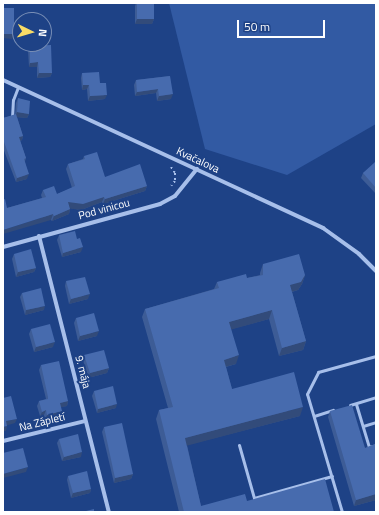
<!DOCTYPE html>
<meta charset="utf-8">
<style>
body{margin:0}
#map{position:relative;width:379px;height:515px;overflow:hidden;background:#1e4286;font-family:"Titillium Web",sans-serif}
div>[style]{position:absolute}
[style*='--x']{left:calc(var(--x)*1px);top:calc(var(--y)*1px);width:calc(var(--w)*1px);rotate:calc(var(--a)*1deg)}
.green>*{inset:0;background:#325aa3}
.path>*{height:2px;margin-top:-1px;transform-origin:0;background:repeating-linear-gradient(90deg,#a7bfea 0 2px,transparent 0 5px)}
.service>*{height:3px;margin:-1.5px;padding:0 1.5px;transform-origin:1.5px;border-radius:1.5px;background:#a7bfea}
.minor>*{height:4px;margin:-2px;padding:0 2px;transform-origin:2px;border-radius:2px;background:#a7bfea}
.wall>*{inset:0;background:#3d5c96}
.shaded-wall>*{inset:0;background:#324b7a}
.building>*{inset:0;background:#476bae}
span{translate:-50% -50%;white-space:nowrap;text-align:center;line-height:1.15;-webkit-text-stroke:4px #1e4286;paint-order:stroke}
.street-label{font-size:11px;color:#fff}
.frame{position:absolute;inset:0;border:4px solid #fff;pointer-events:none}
.north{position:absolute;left:12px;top:12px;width:40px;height:40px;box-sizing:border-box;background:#1e4286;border:1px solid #788eb6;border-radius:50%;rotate:95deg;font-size:11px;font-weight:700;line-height:16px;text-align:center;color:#fff}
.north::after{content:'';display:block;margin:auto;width:14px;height:18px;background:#f9dc66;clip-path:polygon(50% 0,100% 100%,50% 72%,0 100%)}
.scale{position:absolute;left:237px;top:20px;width:88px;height:18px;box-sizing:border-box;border:2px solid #fff;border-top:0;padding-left:5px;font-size:12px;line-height:14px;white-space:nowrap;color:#fff;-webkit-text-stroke:3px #1e4286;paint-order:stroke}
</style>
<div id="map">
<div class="green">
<div style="clip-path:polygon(169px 3px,376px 3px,376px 124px,287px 175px,205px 149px)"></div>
</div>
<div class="path">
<div style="--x:171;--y:167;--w:7;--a:56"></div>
<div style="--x:175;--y:173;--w:8;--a:90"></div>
<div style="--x:175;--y:181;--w:6;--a:129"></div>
</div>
<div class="service">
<div style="--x:12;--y:118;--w:18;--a:-87"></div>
<div style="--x:13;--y:100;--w:14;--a:-69"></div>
<div style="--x:356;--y:404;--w:45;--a:73.2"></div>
<div style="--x:369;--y:447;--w:7;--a:-16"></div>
<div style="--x:350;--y:405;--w:27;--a:-17"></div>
<div style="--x:314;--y:416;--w:20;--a:-18"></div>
<div style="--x:363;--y:426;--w:14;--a:-17"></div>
<div style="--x:239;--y:445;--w:55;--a:74.2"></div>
<div style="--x:254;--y:498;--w:81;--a:-15.8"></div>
<div style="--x:342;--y:512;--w:123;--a:-106.5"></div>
<div style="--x:307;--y:394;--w:25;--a:-63"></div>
<div style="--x:318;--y:372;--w:60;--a:-15.4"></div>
</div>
<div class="minor">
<div style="--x:3;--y:80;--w:353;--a:24.8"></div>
<div style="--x:323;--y:228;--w:44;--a:35.8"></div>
<div style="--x:359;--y:254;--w:24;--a:45"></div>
<div style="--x:39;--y:236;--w:285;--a:75.8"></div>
<div style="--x:3;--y:247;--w:163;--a:-15.3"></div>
<div style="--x:160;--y:204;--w:17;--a:-28"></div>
<div style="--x:175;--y:196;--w:35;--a:-51"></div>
<div style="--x:3;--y:441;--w:84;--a:-13.7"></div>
</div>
<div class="wall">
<div style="clip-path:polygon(136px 3px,154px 3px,154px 19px,152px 24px,135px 24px,135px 6px)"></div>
<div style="clip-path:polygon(30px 46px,52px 73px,50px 77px,37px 78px,37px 67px,29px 67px,28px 50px)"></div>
<div style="clip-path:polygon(82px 73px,100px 83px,105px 99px,88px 101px,87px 89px,82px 90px,81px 78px)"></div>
<div style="clip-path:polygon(170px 76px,171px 99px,157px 101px,156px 93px,135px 96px,134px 85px,136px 80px)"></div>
<div style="clip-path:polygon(18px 98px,29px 114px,27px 118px,17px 117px,23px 136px,22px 140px,20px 141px,26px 158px,25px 161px,27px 179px,16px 182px,3px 148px,3px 118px,15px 115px,16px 103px)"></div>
<div style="clip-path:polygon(84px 156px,105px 177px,147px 186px,145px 191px,103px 204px,102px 202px,81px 210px,70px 208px,70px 209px,69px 214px,52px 221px,51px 220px,7px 208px,42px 198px,41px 195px,43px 190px,57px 194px,72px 188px,66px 169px,68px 164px,83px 159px)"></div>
<div style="clip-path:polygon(376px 163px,376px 194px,361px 178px,363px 173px)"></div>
<div style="clip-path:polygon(59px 235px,81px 252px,62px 257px,57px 240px)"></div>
<div style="clip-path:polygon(14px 254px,36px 268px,34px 272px,16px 277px,12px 259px)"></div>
<div style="clip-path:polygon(263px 264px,305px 275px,302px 284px,298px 290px,292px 292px,306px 341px,303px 350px,279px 356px,269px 319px,231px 329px,236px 364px,226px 367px,232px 389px,300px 416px,187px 445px,201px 506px,247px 501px,334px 512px,179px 512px,156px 419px,159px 410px,168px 408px,142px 317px,145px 309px,214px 289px,217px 282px,247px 278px,260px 275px,260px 273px)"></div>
<div style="clip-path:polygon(66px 281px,88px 299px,69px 304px,65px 286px)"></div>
<div style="clip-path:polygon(22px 293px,44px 310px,25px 315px,20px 297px)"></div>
<div style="clip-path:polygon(76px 318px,97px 336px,78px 341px,74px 323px)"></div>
<div style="clip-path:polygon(31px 329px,53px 347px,34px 352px,29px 334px)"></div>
<div style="clip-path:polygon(84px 355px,109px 368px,107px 373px,88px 378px,83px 360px)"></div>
<div style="clip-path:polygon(41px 365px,68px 401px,67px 406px,61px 407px,60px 416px,45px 420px,44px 415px,40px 416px,37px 406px,39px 401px,46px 399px,39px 370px)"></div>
<div style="clip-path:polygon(94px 391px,116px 408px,97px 413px,92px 396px)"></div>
<div style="clip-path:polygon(330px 411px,365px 448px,376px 444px,376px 502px,376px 500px,354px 506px,328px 417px)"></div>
<div style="clip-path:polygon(104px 427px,133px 474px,131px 479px,114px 483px,102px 432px)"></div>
<div style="clip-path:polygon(59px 439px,81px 457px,62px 461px,57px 443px)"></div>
<div style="clip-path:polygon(68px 476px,91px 489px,90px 493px,71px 498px,67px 480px)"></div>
</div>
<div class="shaded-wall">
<div style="clip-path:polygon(137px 19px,154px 19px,152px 24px,135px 24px)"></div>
<div style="clip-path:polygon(3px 34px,14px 34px,12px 39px,3px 38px)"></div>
<div style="clip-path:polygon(38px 62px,37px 67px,29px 67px,30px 63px)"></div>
<div style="clip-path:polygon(39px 73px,52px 73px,50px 77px,37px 78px)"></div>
<div style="clip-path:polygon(83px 85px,89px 85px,87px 89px,82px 90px)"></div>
<div style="clip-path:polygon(158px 89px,156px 93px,135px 96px,137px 92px)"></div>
<div style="clip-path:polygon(173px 94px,171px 99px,157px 101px,159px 96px)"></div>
<div style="clip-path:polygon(107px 95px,105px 99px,88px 101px,90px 96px)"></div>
<div style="clip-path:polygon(17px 112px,29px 114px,27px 118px,15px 117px)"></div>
<div style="clip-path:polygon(23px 136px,22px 140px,17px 142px,19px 137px)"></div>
<div style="clip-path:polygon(29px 174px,27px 179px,16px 182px,17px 178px)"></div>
<div style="clip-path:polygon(147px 186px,145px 191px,103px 204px,105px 199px)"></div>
<div style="clip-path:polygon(104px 197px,102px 202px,81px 210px,66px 208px,68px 202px)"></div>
<div style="clip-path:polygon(70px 209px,69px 214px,52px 221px,54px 216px)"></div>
<div style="clip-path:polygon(53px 214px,51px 220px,3px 234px,3px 230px)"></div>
<div style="clip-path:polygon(83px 247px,81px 252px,62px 257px,63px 253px)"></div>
<div style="clip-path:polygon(36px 268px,34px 272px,16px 277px,18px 272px)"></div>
<div style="clip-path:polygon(305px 275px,302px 284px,298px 290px,287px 293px,290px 285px)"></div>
<div style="clip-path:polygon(90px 294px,88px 299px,69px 304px,71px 299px)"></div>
<div style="clip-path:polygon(45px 306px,44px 310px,25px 315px,26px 310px)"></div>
<div style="clip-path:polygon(272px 310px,269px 319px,226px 331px,229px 322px)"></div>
<div style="clip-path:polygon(99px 331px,97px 336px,78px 341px,80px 336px)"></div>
<div style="clip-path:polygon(306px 341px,303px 350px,279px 356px,282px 348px)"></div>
<div style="clip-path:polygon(55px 342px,53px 347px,34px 352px,36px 347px)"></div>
<div style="clip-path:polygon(239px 355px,236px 364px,221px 368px,224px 360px)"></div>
<div style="clip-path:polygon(109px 368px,107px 373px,88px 378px,90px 373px)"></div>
<div style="clip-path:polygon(68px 401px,67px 406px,58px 408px,60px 403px)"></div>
<div style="clip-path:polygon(117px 404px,116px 408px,97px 413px,98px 409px)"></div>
<div style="clip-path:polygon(303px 407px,300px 416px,182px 447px,185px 438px)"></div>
<div style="clip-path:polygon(46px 410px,44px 415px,40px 416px,42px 412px)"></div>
<div style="clip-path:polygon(62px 411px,60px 416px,45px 420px,47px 415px)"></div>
<div style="clip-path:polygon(17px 419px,15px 423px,5px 426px,6px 421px)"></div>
<div style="clip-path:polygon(7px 426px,6px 431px,3px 431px,3px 427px)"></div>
<div style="clip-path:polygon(82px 452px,81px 457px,62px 461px,64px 457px)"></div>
<div style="clip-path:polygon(28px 467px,26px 472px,3px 478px,3px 474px)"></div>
<div style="clip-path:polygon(133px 474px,131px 479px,114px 483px,115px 478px)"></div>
<div style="clip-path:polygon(91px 489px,90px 493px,71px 498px,73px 493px)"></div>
<div style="clip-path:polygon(376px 494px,376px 500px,354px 506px,356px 500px)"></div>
</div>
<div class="building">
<div style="clip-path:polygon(137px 3px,154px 3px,154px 19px,137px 19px)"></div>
<div style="clip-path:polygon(3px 8px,14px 8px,14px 34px,3px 34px)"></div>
<div style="clip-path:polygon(51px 45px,52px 73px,39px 73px,38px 62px,30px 63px,30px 46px)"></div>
<div style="clip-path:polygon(99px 72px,100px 83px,106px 83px,107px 95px,90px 96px,89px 85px,83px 85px,82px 73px)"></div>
<div style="clip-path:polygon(170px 76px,173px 94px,159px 96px,158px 89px,137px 92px,136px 80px)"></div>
<div style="clip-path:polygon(18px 98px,30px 101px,29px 114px,17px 112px)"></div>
<div style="clip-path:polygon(16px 114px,23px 136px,19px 137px,26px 158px,24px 159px,29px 174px,17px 178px,3px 139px,3px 118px)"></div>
<div style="clip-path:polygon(97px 152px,105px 177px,140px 164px,147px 186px,105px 199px,104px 197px,83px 204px,68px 202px,70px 209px,54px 216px,53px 214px,3px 230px,3px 200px,5px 199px,7px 208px,46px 197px,43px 190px,54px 186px,57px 194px,75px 186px,68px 164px,85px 159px,84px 156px)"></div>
<div style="clip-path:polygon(375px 162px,376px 163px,376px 188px,363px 173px)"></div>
<div style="clip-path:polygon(75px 231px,77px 239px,80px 238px,83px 247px,63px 253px,59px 235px)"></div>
<div style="clip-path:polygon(31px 249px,36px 268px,18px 272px,14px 254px)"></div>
<div style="clip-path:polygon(299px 254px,305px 275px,301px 282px,290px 285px,306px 341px,282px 348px,272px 310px,229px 322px,239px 355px,224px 360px,232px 389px,294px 372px,303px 407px,185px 438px,201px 506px,245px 494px,247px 501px,325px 479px,334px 512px,184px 512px,159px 410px,173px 407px,145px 309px,219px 288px,217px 282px,246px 274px,247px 278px,263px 275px,263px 264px)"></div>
<div style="clip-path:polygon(85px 277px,90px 294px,71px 299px,66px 281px)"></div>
<div style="clip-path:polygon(41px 288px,45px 306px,26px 310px,22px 293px)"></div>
<div style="clip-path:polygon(94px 313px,99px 331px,80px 336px,76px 318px)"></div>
<div style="clip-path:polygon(50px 324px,55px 342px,36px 347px,31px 329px)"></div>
<div style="clip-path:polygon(104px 350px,109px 368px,90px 373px,84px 355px)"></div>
<div style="clip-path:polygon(59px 361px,68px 401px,60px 403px,62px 411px,47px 415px,46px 410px,42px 412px,39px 401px,48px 399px,48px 397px,41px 365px)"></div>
<div style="clip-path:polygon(113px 386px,117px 404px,98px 409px,94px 391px)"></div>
<div style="clip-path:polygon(11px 396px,17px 419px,6px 421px,7px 426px,3px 427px,3px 398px)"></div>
<div style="clip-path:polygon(352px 405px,365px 448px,376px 444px,376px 494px,356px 500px,330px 411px)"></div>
<div style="clip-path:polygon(122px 423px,133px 474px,115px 478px,104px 427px)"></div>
<div style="clip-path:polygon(78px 434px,82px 452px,64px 457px,59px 439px)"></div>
<div style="clip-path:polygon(23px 448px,28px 467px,3px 474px,3px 453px)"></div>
<div style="clip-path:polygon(87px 471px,91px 489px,73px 493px,68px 476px)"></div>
<div style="clip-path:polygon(94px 509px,94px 512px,82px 512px)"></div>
</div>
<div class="street-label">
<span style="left:198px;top:160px;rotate:25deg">Kvačalova</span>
<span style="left:104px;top:209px;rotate:-15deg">Pod vinicou</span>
<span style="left:83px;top:372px;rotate:76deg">9. mája</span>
<span style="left:42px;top:422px;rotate:-14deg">Na Zápletí</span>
</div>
<div class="frame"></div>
<div class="north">N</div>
<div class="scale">50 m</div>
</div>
